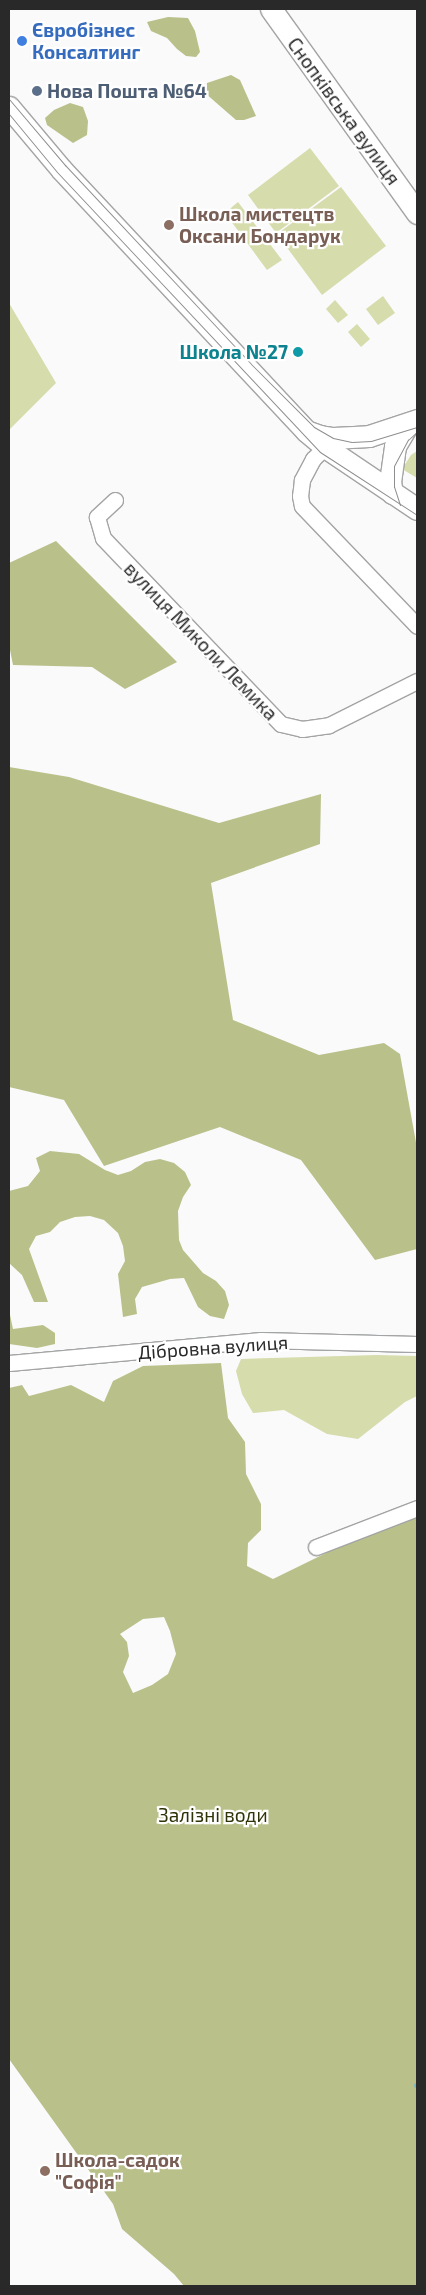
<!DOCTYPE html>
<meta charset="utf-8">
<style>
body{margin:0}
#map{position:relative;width:426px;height:2295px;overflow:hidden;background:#fafafb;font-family:"Exo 2",sans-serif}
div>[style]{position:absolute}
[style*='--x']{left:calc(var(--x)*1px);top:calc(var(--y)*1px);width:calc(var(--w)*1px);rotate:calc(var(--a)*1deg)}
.green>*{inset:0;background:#d6dcac}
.forest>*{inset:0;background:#bac08a}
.stream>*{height:5px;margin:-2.5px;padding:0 2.5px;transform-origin:2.5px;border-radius:2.5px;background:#74b9c7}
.roads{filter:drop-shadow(1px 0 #a3a4a5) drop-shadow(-1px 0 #a3a4a5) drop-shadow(0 1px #a3a4a5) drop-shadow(0 -1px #a3a4a5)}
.street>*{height:15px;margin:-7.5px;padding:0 7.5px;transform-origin:7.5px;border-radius:7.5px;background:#fff}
.secondary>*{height:21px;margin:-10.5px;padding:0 10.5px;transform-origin:10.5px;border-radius:10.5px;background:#fff}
.tram>*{height:1px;margin:-0.5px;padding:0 0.5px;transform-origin:0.5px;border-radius:0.5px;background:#8e8e8f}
.dots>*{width:14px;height:14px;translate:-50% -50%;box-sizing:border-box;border:2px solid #fff;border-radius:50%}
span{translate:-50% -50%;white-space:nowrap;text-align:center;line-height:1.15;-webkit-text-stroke:4.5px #fff;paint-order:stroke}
.shop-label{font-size:19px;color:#366cbe;font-weight:700}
.left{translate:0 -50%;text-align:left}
.service-label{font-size:19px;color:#4e5e75;font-weight:700}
.street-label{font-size:19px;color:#29292a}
.education-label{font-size:19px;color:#785e54;font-weight:700}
.culture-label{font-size:19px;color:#0d838f;font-weight:700}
.right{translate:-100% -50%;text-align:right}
.park-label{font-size:19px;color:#303308}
.frame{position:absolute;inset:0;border:10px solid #29292a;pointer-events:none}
</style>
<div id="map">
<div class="green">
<div style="clip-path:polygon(310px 148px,339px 186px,276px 233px,248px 195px)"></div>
<div style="clip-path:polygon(341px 187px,386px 246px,322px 295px,277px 234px)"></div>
<div style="clip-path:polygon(238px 202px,282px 260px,267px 270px,225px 213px)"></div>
<div style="clip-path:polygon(383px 296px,395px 313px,378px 325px,366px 309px)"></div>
<div style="clip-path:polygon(335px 300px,348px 315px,338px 323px,326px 309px)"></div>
<div style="clip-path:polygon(9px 303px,56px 383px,9px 430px)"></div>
<div style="clip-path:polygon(357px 324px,370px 339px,361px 347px,348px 332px)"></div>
<div style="clip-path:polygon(417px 451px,417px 478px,402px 469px,411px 455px)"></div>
<div style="clip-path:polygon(377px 1355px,417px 1356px,417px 1396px,405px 1402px,358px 1439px,327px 1434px,284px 1410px,253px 1413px,242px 1394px,236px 1371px,241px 1359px)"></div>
</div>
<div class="forest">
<div style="clip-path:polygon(168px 17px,188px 18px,195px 31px,200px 52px,196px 57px,186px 56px,177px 49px,167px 38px,151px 31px,147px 22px)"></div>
<div style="clip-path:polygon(231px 75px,240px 80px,256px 116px,244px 120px,236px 120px,205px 93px,207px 83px)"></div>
<div style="clip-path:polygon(70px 103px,83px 107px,88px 121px,87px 135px,73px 143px,47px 125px,45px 118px,54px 110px)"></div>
<div style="clip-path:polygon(56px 541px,177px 662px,125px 689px,92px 667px,13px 665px,9px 645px,9px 563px)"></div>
<div style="clip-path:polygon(9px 767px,69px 777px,219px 823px,321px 794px,320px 844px,211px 883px,233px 1020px,319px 1055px,384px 1043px,400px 1054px,417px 1148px,417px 1249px,375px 1260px,301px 1160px,220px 1127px,104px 1166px,64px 1100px,9px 1087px)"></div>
<div style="clip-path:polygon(50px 1151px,79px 1154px,105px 1170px,118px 1175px,131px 1171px,145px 1162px,160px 1159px,174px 1163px,185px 1172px,191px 1185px,183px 1197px,178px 1211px,179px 1240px,183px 1250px,203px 1273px,216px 1281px,225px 1291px,229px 1305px,224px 1319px,210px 1316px,198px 1307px,184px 1278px,170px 1279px,142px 1287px,135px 1299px,137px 1314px,123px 1317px,118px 1274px,125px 1261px,123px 1246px,118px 1233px,104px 1220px,90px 1216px,75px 1217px,60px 1222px,50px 1232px,36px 1236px,29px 1249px,48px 1302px,34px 1302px,22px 1275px,9px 1263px,9px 1191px,28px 1186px,40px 1171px,36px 1158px)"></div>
<div style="clip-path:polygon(9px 1310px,13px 1329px,43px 1325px,55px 1333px,55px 1344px,37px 1348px,9px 1344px)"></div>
<div style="clip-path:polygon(evenodd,221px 1363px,228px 1418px,245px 1442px,246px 1474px,261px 1504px,261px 1530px,248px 1543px,247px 1566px,273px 1579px,365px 1534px,417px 1516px,417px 2286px,184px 2286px,174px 2274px,122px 2229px,113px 2204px,9px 2059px,9px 1388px,22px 1385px,29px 1396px,71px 1385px,104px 1402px,113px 1381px,143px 1366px,221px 1363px,164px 1617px,170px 1631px,176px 1654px,168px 1674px,152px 1685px,133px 1693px,123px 1672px,129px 1656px,127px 1642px,120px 1634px,143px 1619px,164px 1617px)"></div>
</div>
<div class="stream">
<div style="--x:416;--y:2085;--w:1;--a:0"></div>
</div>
<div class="roads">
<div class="street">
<div style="--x:325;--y:447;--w:17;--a:135"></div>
<div style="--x:313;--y:459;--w:24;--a:118"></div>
<div style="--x:302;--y:480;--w:16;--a:97"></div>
<div style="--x:300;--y:496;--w:10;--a:79"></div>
<div style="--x:302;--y:506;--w:166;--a:46.2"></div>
<div style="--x:115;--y:500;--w:25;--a:137"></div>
<div style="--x:97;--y:517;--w:22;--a:74"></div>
<div style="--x:103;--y:538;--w:257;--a:46.3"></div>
<div style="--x:281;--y:724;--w:22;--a:13"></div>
<div style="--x:302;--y:729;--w:27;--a:-8"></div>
<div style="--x:329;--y:725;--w:98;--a:-26.6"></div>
<div style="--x:9;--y:1363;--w:253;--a:-5.2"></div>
<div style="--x:261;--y:1340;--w:156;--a:1.5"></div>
<div style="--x:316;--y:1547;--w:108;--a:-21.1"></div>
</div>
<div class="secondary">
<div style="--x:271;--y:9;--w:251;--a:54.4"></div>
<div style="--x:9;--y:107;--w:81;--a:50"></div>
<div style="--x:61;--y:169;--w:359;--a:46.9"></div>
<div style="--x:306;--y:431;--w:25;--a:40"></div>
<div style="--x:325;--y:447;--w:111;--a:34"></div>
<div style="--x:309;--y:432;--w:12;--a:20"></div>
<div style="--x:320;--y:436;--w:13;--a:9"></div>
<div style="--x:333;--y:438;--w:36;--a:-3"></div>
<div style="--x:369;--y:436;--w:51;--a:-18.4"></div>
<div style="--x:392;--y:493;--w:11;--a:-100"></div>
<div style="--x:390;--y:482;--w:36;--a:-82"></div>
<div style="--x:395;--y:446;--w:26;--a:-59"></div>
</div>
</div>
<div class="tram">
<div style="--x:9;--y:99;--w:87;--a:49.7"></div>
<div style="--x:65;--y:165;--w:272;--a:46.9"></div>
<div style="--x:251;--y:364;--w:89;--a:45"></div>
<div style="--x:314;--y:427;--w:22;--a:30"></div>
<div style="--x:333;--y:438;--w:19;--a:12"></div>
<div style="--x:352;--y:442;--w:19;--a:-3"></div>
<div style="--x:371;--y:441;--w:48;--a:-16.9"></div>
<div style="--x:9;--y:114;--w:75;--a:50.4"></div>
<div style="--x:57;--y:172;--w:384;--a:46.8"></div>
<div style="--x:320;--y:452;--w:116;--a:33"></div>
<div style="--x:400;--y:505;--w:19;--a:-108"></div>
<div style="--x:394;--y:487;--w:21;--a:-90"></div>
<div style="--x:394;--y:466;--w:30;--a:-62"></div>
<div style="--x:408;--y:440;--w:12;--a:-42"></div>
</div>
<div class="dots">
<div style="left:22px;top:41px;background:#3f7fe0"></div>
<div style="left:37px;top:91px;background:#5c6f8a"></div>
<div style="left:169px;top:225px;background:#8d6e63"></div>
<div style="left:298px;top:352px;background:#0f9aa8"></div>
<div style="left:45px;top:2171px;background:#8d6e63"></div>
</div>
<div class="shop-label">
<span class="left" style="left:32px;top:41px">Євробізнес<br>Консалтинг</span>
</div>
<div class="service-label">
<span class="left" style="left:47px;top:91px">Нова Пошта №64</span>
</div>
<div class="street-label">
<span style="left:344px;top:111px;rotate:54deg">Снопківська вулиця</span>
<span style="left:201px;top:641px;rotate:46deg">вулиця Миколи Лемика</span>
<span style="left:213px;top:1347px;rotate:-4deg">Дібровна вулиця</span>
</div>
<div class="education-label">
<span class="left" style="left:179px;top:225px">Школа мистецтв<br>Оксани Бондарук</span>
<span class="left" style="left:55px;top:2171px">Школа-садок<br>"Софія"</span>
</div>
<div class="culture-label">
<span class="right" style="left:288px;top:352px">Школа №27</span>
</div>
<div class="park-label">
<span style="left:213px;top:1815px">Залізні води</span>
</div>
<div class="frame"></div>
</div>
